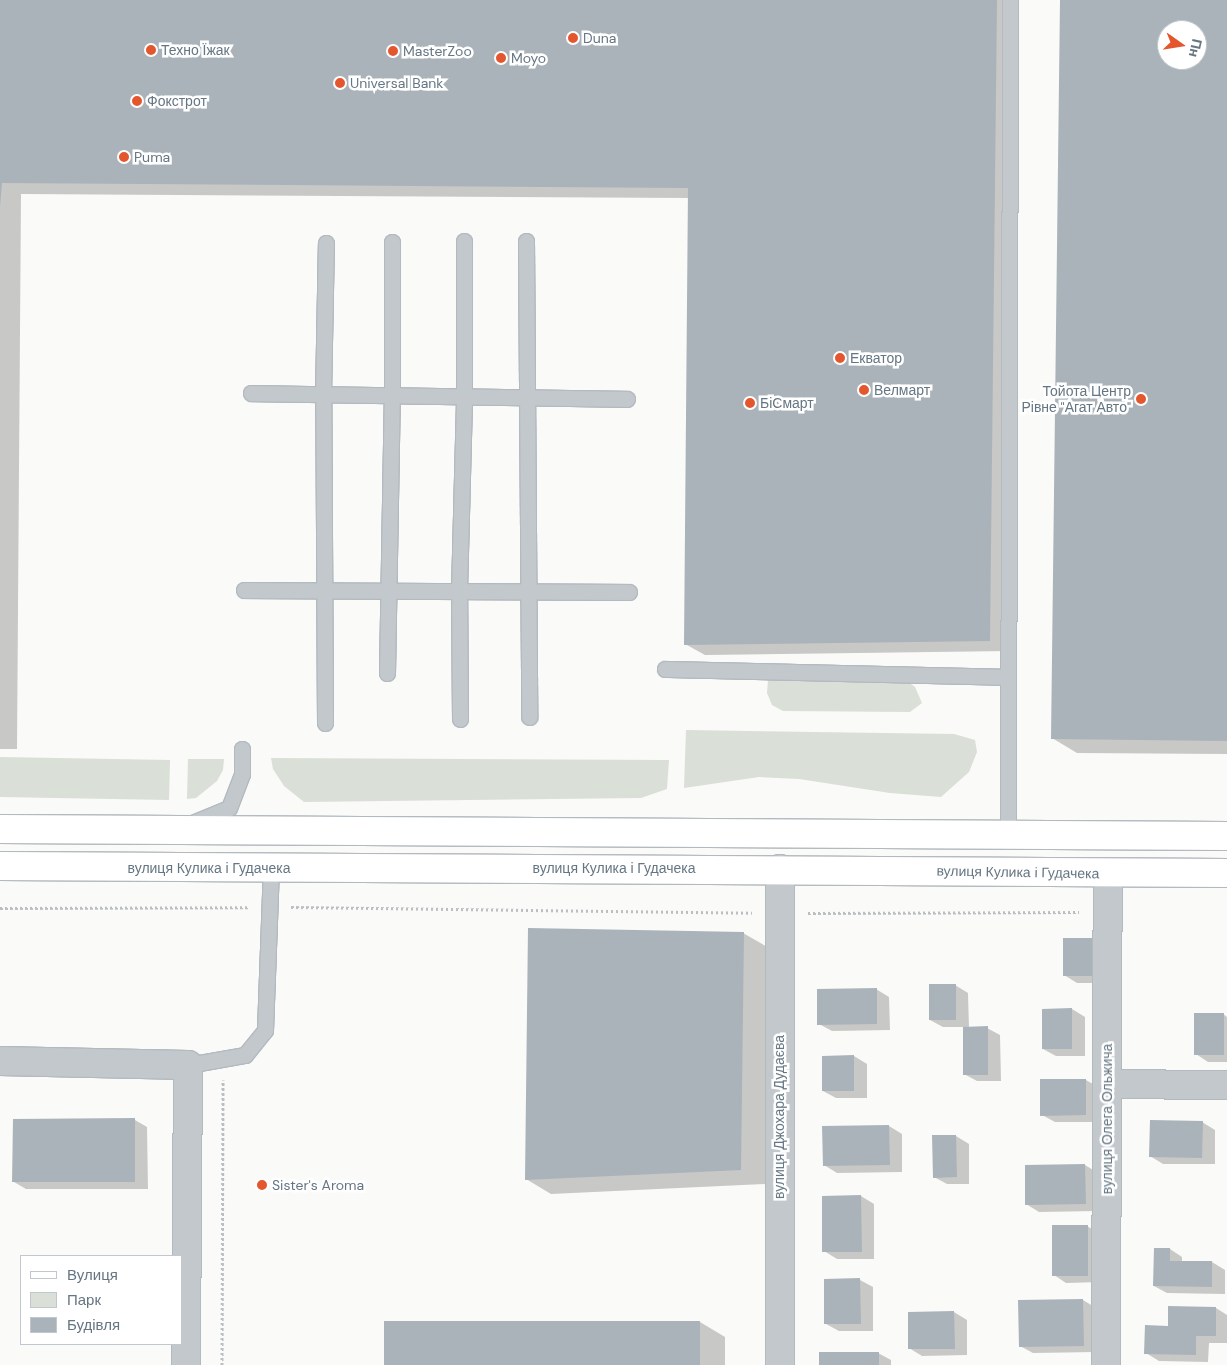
<!DOCTYPE html>
<meta charset="utf-8">
<style>
body{margin:0}
#map{position:relative;width:1227px;height:1365px;overflow:hidden;background:#fafaf8;font-family:"DM Sans",sans-serif}
div>[style]{position:absolute}
[style*='--x']{left:calc(var(--x)*1px);top:calc(var(--y)*1px);width:calc(var(--w)*1px);rotate:calc(var(--a)*1deg)}
.green>*{inset:0;background:#dadfd7}
.shadow>*{inset:0;background:#0003}
.building>*{inset:0;background:#aab3b9}
.path>*{height:3px;margin-top:-1.5px;transform-origin:0;background:repeating-linear-gradient(90deg,#bbbfc2 0 2.5px,transparent 0 5px)}
.roads{filter:drop-shadow(1px 0 #b3babf) drop-shadow(-1px 0 #b3babf) drop-shadow(0 1px #b3babf) drop-shadow(0 -1px #b3babf)}
.lane>*{height:15px;margin:-7.5px;padding:0 7.5px;transform-origin:7.5px;border-radius:7.5px;background:#c3c8cc}
.street>*{height:28px;margin:-14px;padding:0 14px;transform-origin:14px;border-radius:14px;background:#c3c8cc}
.secondary>*{height:28px;margin:-14px;padding:0 14px;transform-origin:14px;border-radius:14px;background:#fff}
.dots>*{width:14px;height:14px;translate:-50% -50%;box-sizing:border-box;border:2px solid #fff;border-radius:50%}
span{translate:-50% -50%;white-space:nowrap;text-align:center;line-height:1.15;-webkit-text-stroke:5px #fff;paint-order:stroke}
.poi-label{font-size:14px;color:#657683}
.left{translate:0 -50%;text-align:left}
.right{translate:-100% -50%;text-align:right}
.street-label{font-size:14px;color:#657683}
.legend{position:absolute;left:20px;top:1255px;width:162px;height:90px;box-sizing:border-box;background:#fff;border:1px solid #c1c8cd;margin:0;padding:6px 9px;list-style:none;font-size:15px;color:#657683}
.legend li{display:flex;align-items:center;gap:10px;height:25px}
.legend b{width:25px;border:1px solid #c1c8cd}
.north{position:absolute;left:1157px;top:20px;width:50px;height:50px;box-sizing:border-box;background:#fff;border:1px solid #c1c8cd;border-radius:50%;rotate:103deg;font-size:14px;font-weight:700;line-height:20px;text-align:center;color:#657683}
.north::after{content:'';display:block;margin:auto;width:18px;height:22px;background:#e4572e;clip-path:polygon(50% 0,100% 100%,50% 72%,0 100%)}
</style>
<div id="map">
<div class="green">
<div style="clip-path:polygon(779px 672px,897px 674px,915px 687px,922px 703px,910px 712px,783px 711px,772px 705px,767px 693px,768px 680px)"></div>
<div style="clip-path:polygon(686px 730px,954px 734px,975px 740px,977px 752px,969px 772px,941px 797px,890px 793px,799px 779px,759px 777px,684px 788px)"></div>
<div style="clip-path:polygon(0 757px,170px 760px,169px 800px,0 797px)"></div>
<div style="clip-path:polygon(271px 758px,669px 760px,667px 789px,641px 798px,304px 802px,284px 786px,273px 769px)"></div>
<div style="clip-path:polygon(188px 759px,224px 759px,223px 770px,217px 781px,196px 798px,187px 799px)"></div>
</div>
<div class="shadow">
<div style="clip-path:polygon(0 0,1016px 0,1009px 651px,705px 655px,685px 644px,689px 198px,21px 194px,17px 749px,0 749px)"></div>
<div style="clip-path:polygon(evenodd,1061px 0,1227px 0,1227px 754px,1077px 753px,1052px 738px,1061px 0,1167px 30px,1197px 30px,1197px 60px,1167px 60px,1167px 30px)"></div>
<div style="clip-path:polygon(743px 933px,769px 948px,766px 1184px,551px 1194px,526px 1179px)"></div>
<div style="clip-path:polygon(1092px 940px,1105px 947px,1104px 983px,1077px 983px,1064px 975px)"></div>
<div style="clip-path:polygon(955px 985px,968px 993px,969px 1028px,987px 1028px,1000px 1035px,1001px 1081px,977px 1081px,964px 1074px,964px 1027px,943px 1027px,930px 1020px)"></div>
<div style="clip-path:polygon(876px 989px,889px 997px,890px 1030px,832px 1031px,819px 1024px)"></div>
<div style="clip-path:polygon(1072px 1009px,1085px 1017px,1085px 1056px,1056px 1056px,1043px 1049px)"></div>
<div style="clip-path:polygon(1223px 1014px,1227px 1017px,1227px 1062px,1208px 1062px,1196px 1054px)"></div>
<div style="clip-path:polygon(854px 1056px,867px 1064px,867px 1098px,836px 1098px,823px 1091px)"></div>
<div style="clip-path:polygon(1086px 1080px,1098px 1087px,1099px 1122px,1055px 1122px,1042px 1115px)"></div>
<div style="clip-path:polygon(135px 1120px,147px 1127px,148px 1189px,26px 1189px,14px 1182px)"></div>
<div style="clip-path:polygon(1202px 1122px,1215px 1130px,1215px 1164px,1163px 1164px,1150px 1156px)"></div>
<div style="clip-path:polygon(889px 1126px,902px 1134px,902px 1172px,837px 1173px,824px 1165px)"></div>
<div style="clip-path:polygon(956px 1136px,969px 1144px,969px 1184px,947px 1184px,934px 1177px)"></div>
<div style="clip-path:polygon(1085px 1165px,1098px 1173px,1098px 1211px,1039px 1212px,1026px 1204px)"></div>
<div style="clip-path:polygon(861px 1196px,874px 1204px,874px 1259px,837px 1259px,824px 1251px)"></div>
<div style="clip-path:polygon(1087px 1226px,1100px 1234px,1101px 1282px,1066px 1283px,1054px 1275px)"></div>
<div style="clip-path:polygon(1170px 1249px,1182px 1257px,1182px 1262px,1212px 1262px,1225px 1270px,1225px 1294px,1167px 1293px,1154px 1286px)"></div>
<div style="clip-path:polygon(860px 1280px,873px 1287px,873px 1331px,839px 1331px,826px 1324px)"></div>
<div style="clip-path:polygon(1083px 1300px,1096px 1308px,1096px 1352px,1033px 1353px,1020px 1346px)"></div>
<div style="clip-path:polygon(1216px 1308px,1227px 1315px,1227px 1343px,1209px 1343px,1208px 1362px,1159px 1361px,1146px 1353px,1170px 1327px)"></div>
<div style="clip-path:polygon(954px 1312px,967px 1320px,967px 1355px,922px 1356px,909px 1348px)"></div>
<div style="clip-path:polygon(700px 1322px,725px 1337px,725px 1365px,385px 1365px)"></div>
<div style="clip-path:polygon(878px 1353px,891px 1360px,891px 1365px,821px 1365px)"></div>
</div>
<div class="building">
<div style="clip-path:polygon(0 0,997px 0,990px 641px,684px 645px,688px 188px,2px 183px,0 207px)"></div>
<div style="clip-path:polygon(evenodd,1060px 0,1227px 0,1227px 741px,1051px 739px,1060px 0,1167px 30px,1197px 30px,1197px 60px,1167px 60px,1167px 30px)"></div>
<div style="clip-path:polygon(528px 928px,744px 932px,741px 1170px,525px 1180px)"></div>
<div style="clip-path:polygon(1063px 938px,1092px 938px,1092px 976px,1063px 976px)"></div>
<div style="clip-path:polygon(929px 984px,956px 984px,956px 1020px,929px 1020px)"></div>
<div style="clip-path:polygon(877px 988px,877px 1024px,817px 1025px,817px 989px)"></div>
<div style="clip-path:polygon(1072px 1008px,1072px 1049px,1042px 1049px,1042px 1009px)"></div>
<div style="clip-path:polygon(1194px 1013px,1224px 1013px,1224px 1055px,1194px 1055px)"></div>
<div style="clip-path:polygon(988px 1026px,988px 1075px,963px 1075px,963px 1027px)"></div>
<div style="clip-path:polygon(854px 1055px,854px 1091px,822px 1091px,822px 1056px)"></div>
<div style="clip-path:polygon(1040px 1079px,1086px 1079px,1086px 1115px,1040px 1116px)"></div>
<div style="clip-path:polygon(135px 1118px,135px 1182px,12px 1182px,13px 1119px)"></div>
<div style="clip-path:polygon(1150px 1120px,1203px 1121px,1202px 1158px,1149px 1157px)"></div>
<div style="clip-path:polygon(889px 1125px,890px 1165px,823px 1166px,822px 1126px)"></div>
<div style="clip-path:polygon(932px 1135px,956px 1135px,957px 1177px,933px 1178px)"></div>
<div style="clip-path:polygon(1085px 1164px,1086px 1204px,1025px 1205px,1025px 1165px)"></div>
<div style="clip-path:polygon(861px 1195px,862px 1252px,822px 1252px,822px 1196px)"></div>
<div style="clip-path:polygon(1052px 1225px,1088px 1225px,1088px 1276px,1052px 1276px)"></div>
<div style="clip-path:polygon(1154px 1248px,1170px 1248px,1170px 1261px,1212px 1261px,1212px 1287px,1153px 1286px)"></div>
<div style="clip-path:polygon(860px 1278px,861px 1324px,824px 1324px,824px 1279px)"></div>
<div style="clip-path:polygon(1083px 1299px,1084px 1346px,1019px 1347px,1018px 1300px)"></div>
<div style="clip-path:polygon(1168px 1306px,1216px 1307px,1216px 1336px,1196px 1336px,1196px 1355px,1144px 1354px,1145px 1325px,1168px 1326px)"></div>
<div style="clip-path:polygon(954px 1311px,955px 1349px,908px 1349px,908px 1312px)"></div>
<div style="clip-path:polygon(384px 1321px,700px 1321px,700px 1365px,384px 1365px)"></div>
<div style="clip-path:polygon(819px 1352px,879px 1352px,879px 1365px,819px 1365px)"></div>
</div>
<div class="path">
<div style="--x:291;--y:907;--w:461;--a:0.7"></div>
<div style="--x:0;--y:908;--w:249;--a:-0.2"></div>
<div style="--x:808;--y:913;--w:271;--a:-0.2"></div>
<div style="--x:222;--y:1365;--w:285;--a:-89.8"></div>
</div>
<div class="roads">
<div class="lane">
<div style="--x:526;--y:241;--w:476;--a:89.6"></div>
<div style="--x:251;--y:393;--w:376;--a:0.9"></div>
<div style="--x:244;--y:590;--w:385;--a:0.3"></div>
<div style="--x:665;--y:669;--w:341;--a:1.3"></div>
<div style="--x:387;--y:673;--w:277;--a:-89"></div>
<div style="--x:392;--y:396;--w:154;--a:-90"></div>
<div style="--x:460;--y:719;--w:128;--a:-90.4"></div>
<div style="--x:459;--y:591;--w:194;--a:-88.5"></div>
<div style="--x:464;--y:397;--w:156;--a:-90"></div>
<div style="--x:325;--y:723;--w:328;--a:-90.3"></div>
<div style="--x:323;--y:395;--w:152;--a:-88.9"></div>
<div style="--x:190;--y:824;--w:42;--a:-22.3"></div>
<div style="--x:229;--y:808;--w:36;--a:-69"></div>
<div style="--x:242;--y:774;--w:25;--a:-90"></div>
<div style="--x:1008;--y:835;--w:835;--a:-89.86"></div>
<div style="--x:188;--y:1065;--w:58;--a:-10"></div>
<div style="--x:245;--y:1055;--w:32;--a:-51"></div>
<div style="--x:265;--y:1030;--w:162;--a:-87.9"></div>
</div>
<div class="street">
<div style="--x:0;--y:1061;--w:188;--a:1.2"></div>
<div style="--x:188;--y:1065;--w:300;--a:90.4"></div>
<div style="--x:1107;--y:1084;--w:120;--a:0.5"></div>
<div style="--x:780;--y:1365;--w:496;--a:-90"></div>
<div style="--x:1106;--y:1365;--w:492;--a:-89.8"></div>
</div>
<div class="secondary">
<div style="--x:0;--y:829;--w:1227;--a:0.33"></div>
<div style="--x:0;--y:866;--w:1227;--a:0.33"></div>
</div>
</div>
<div class="dots">
<div style="left:573px;top:38px;background:#e4572e"></div>
<div style="left:151px;top:50px;background:#e4572e"></div>
<div style="left:393px;top:51px;background:#e4572e"></div>
<div style="left:501px;top:58px;background:#e4572e"></div>
<div style="left:340px;top:83px;background:#e4572e"></div>
<div style="left:137px;top:101px;background:#e4572e"></div>
<div style="left:124px;top:157px;background:#e4572e"></div>
<div style="left:840px;top:358px;background:#e4572e"></div>
<div style="left:864px;top:390px;background:#e4572e"></div>
<div style="left:1141px;top:399px;background:#e4572e"></div>
<div style="left:750px;top:403px;background:#e4572e"></div>
<div style="left:262px;top:1185px;background:#e4572e"></div>
</div>
<div class="poi-label">
<span class="left" style="left:583px;top:38px">Duna</span>
<span class="left" style="left:161px;top:50px">Техно Їжак</span>
<span class="left" style="left:403px;top:51px">MasterZoo</span>
<span class="left" style="left:511px;top:58px">Moyo</span>
<span class="left" style="left:350px;top:83px">Universal Bank</span>
<span class="left" style="left:147px;top:101px">Фокстрот</span>
<span class="left" style="left:134px;top:157px">Puma</span>
<span class="left" style="left:850px;top:358px">Екватор</span>
<span class="left" style="left:874px;top:390px">Велмарт</span>
<span class="right" style="left:1131px;top:399px">Тойота Центр<br>Рівне "Агат Авто"</span>
<span class="left" style="left:760px;top:403px">БіСмарт</span>
<span class="left" style="left:272px;top:1185px">Sister's Aroma</span>
</div>
<div class="street-label">
<span style="left:209px;top:868px">вулиця Кулика і Гудачека</span>
<span style="left:614px;top:868px">вулиця Кулика і Гудачека</span>
<span style="left:1018px;top:872px;rotate:1deg">вулиця Кулика і Гудачека</span>
<span style="left:779px;top:1117px;rotate:-90deg">вулиця Джохара Дудаєва</span>
<span style="left:1107px;top:1119px;rotate:-90deg">вулиця Олега Ольжича</span>
</div>
<ul class="legend">
<li><b style="height:6px;background:#fff"></b>Вулиця</li>
<li><b style="height:14px;background:#dadfd7"></b>Парк</li>
<li><b style="height:14px;background:#aab3b9"></b>Будівля</li>
</ul>
<div class="north">Пн</div>
</div>
